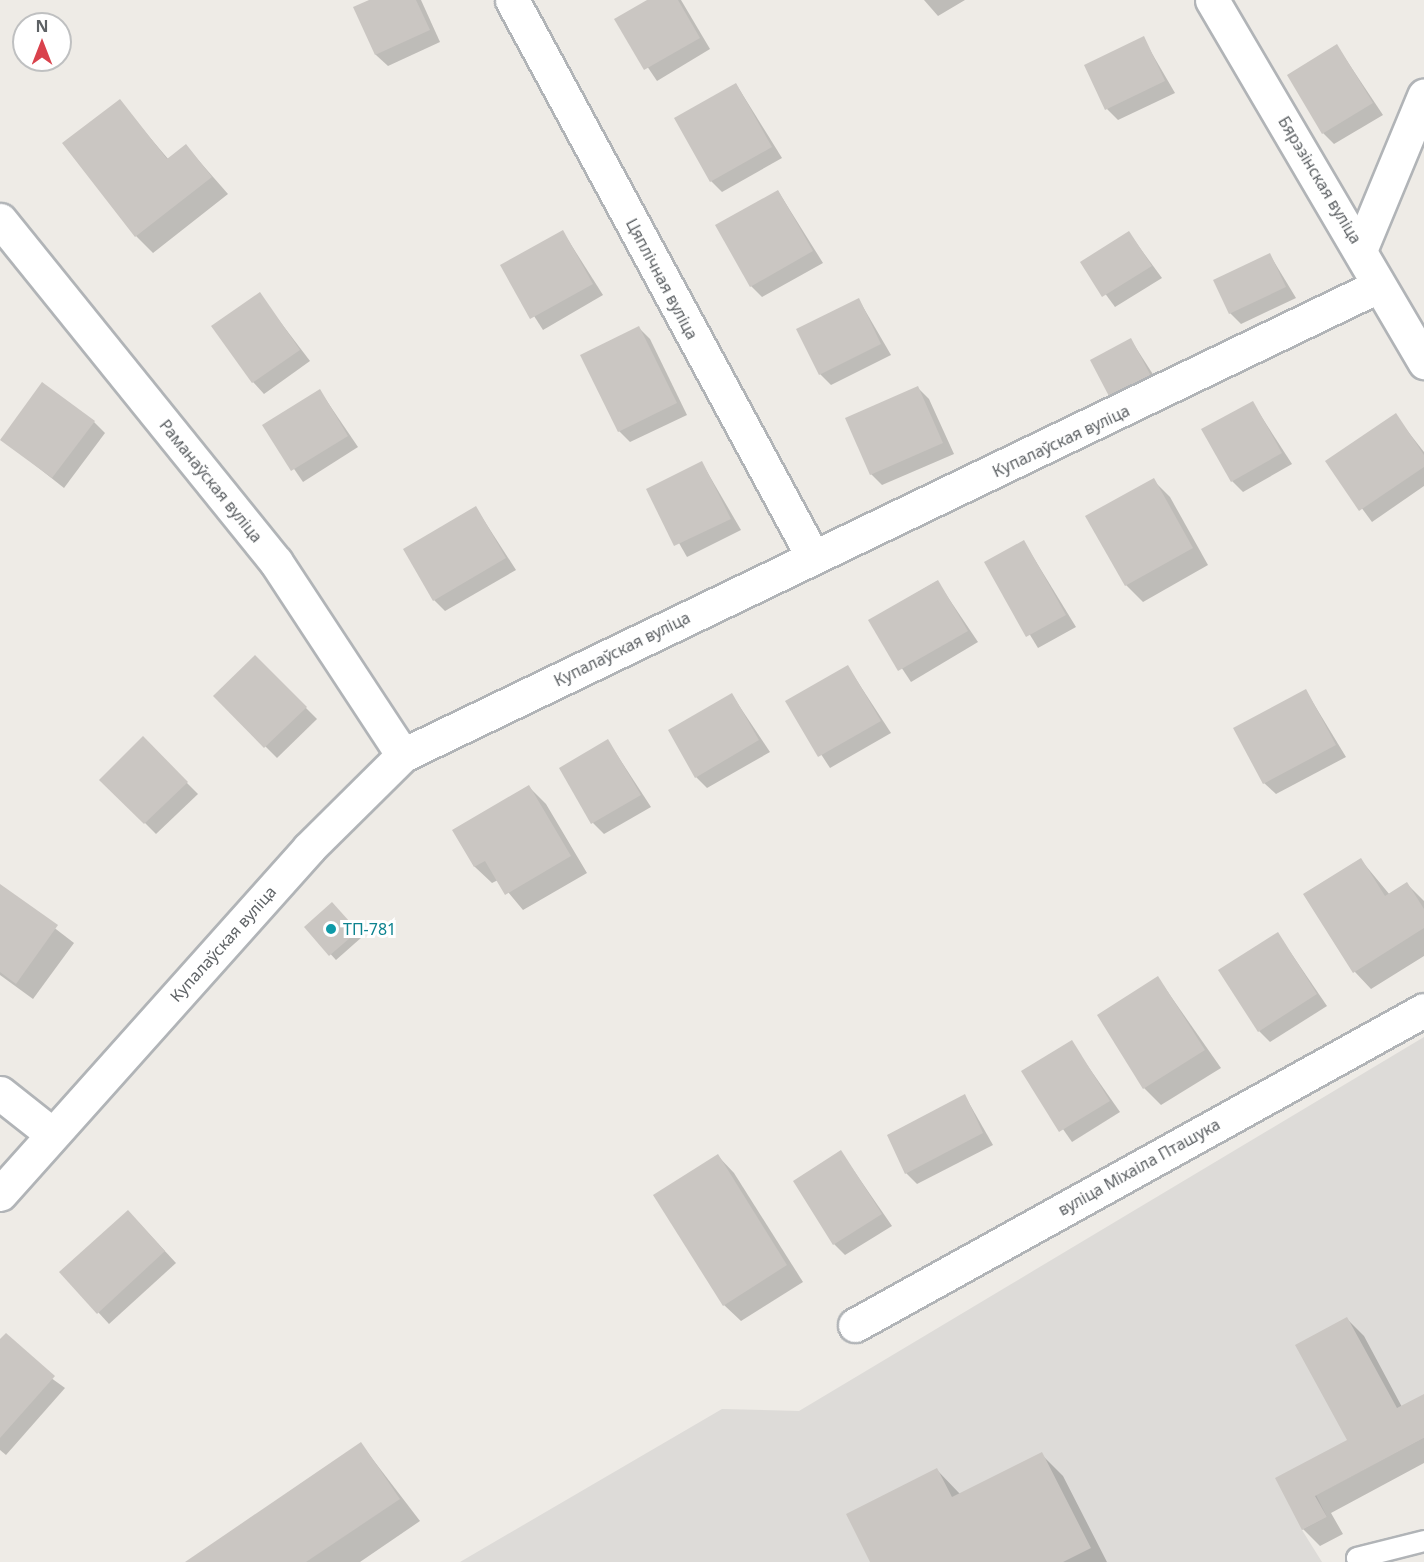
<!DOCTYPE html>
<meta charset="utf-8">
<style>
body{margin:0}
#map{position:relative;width:1424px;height:1562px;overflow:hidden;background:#eeebe6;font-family:"Noto Sans",sans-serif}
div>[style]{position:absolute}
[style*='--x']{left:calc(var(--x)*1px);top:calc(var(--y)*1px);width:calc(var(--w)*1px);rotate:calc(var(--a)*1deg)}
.industrial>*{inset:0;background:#dddbd8}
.shadow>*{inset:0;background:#0003}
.building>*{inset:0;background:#cac6c2}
.roads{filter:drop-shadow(2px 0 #b1b4b7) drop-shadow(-2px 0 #b1b4b7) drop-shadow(0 2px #b1b4b7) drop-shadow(0 -2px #b1b4b7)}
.lane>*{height:20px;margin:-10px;padding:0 10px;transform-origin:10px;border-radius:10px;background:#fff}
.street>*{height:33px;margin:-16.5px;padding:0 16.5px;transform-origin:16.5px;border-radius:16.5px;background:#fff}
.dots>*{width:16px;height:16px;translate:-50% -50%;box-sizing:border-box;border:3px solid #fff;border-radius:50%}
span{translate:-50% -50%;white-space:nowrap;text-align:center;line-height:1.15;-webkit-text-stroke:6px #fff;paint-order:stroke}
.street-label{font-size:16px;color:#5e6265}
.culture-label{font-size:16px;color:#0d838f}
.left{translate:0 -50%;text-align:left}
.north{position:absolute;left:12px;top:12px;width:60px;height:60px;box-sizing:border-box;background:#fff;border:2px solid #bfc0c1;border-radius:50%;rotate:0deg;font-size:16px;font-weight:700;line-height:24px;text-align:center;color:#5e6265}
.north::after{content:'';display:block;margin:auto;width:21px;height:27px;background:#d9424c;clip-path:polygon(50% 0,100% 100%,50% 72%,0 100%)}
</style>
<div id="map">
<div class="industrial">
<div style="clip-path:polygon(1424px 1037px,1424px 1438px,1316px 1495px,1327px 1517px,1302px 1530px,1322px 1562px,460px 1562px,722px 1409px,799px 1411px)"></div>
</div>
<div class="shadow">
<div style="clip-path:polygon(373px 0,421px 0,440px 42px,388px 66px,376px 55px,355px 8px)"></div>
<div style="clip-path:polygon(650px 0,681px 0,710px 49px,657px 81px,616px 20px)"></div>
<div style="clip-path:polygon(924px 0,965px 0,938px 16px)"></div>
<div style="clip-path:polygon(1143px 38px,1175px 93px,1118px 120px,1107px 109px)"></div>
<div style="clip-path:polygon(1337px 46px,1383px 115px,1334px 144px,1323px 133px)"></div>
<div style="clip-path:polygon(736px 84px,782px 158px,722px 192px,711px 181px)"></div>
<div style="clip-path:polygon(119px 101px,169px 160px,186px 146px,228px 194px,153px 253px,136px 236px)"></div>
<div style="clip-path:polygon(778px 191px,823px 263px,762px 297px,751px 286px)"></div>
<div style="clip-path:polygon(563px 232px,603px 295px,543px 330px,502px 266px)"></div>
<div style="clip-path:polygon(1129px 233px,1162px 278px,1115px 307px,1082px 262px)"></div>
<div style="clip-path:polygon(1270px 255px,1296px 298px,1241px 324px,1230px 313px)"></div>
<div style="clip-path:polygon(259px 294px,310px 361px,264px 394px,253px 382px)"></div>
<div style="clip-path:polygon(859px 300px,891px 355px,831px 385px,820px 374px)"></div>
<div style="clip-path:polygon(639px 328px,650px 339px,687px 415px,630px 442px,619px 431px)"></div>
<div style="clip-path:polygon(1131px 340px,1163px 390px,1124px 410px)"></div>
<div style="clip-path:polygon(918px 388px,929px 399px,954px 454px,882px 485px,871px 474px)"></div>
<div style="clip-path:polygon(320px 391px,358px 447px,303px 482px,264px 425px)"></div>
<div style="clip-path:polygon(1252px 402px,1292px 464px,1243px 492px,1232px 481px)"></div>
<div style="clip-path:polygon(1395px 415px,1424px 452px,1424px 486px,1372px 522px,1327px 461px)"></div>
<div style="clip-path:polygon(94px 422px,105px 433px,64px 488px,2px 439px)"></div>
<div style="clip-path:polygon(702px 463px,741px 530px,687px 557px,648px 489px)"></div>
<div style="clip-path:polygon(1153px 480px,1170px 497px,1208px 565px,1143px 602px,1126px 585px)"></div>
<div style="clip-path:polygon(476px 508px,516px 570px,445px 611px,434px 600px)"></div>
<div style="clip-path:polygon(1024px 542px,1076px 627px,1038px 648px,986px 563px)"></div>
<div style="clip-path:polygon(937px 581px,978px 642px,911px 682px,870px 620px)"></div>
<div style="clip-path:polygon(255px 657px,317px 719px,277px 758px,215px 696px)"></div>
<div style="clip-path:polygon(848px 667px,891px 733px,830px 768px,787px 702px)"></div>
<div style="clip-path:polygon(1306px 691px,1346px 757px,1276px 794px,1264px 783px)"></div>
<div style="clip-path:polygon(732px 695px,770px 752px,707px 788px,696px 777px)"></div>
<div style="clip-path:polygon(143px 739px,198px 794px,156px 834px,102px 780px)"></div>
<div style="clip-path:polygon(608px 741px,651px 807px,604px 834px,593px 823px)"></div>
<div style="clip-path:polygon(529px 787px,546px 804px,587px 873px,523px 910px,498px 880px,492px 883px,475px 867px,454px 831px)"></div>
<div style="clip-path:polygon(1361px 860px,1390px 895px,1407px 884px,1424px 901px,1424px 956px,1371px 989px,1355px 972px)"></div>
<div style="clip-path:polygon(0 886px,74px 943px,33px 999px,0 975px)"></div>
<div style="clip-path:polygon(337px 909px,362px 937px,336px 960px,306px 927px)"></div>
<div style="clip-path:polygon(1278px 934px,1327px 1006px,1270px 1042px,1259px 1031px)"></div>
<div style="clip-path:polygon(1158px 978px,1221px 1068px,1161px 1105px,1144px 1088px)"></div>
<div style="clip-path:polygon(1071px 1042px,1120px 1112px,1072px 1142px,1023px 1072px)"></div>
<div style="clip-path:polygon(965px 1096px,993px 1145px,917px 1184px,906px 1173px)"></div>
<div style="clip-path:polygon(841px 1152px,892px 1226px,845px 1255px,834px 1244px)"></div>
<div style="clip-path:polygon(718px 1156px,734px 1173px,803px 1282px,741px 1321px,724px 1305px)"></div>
<div style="clip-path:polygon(139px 1223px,176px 1263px,109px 1324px,98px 1312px)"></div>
<div style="clip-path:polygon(1347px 1319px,1364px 1336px,1402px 1407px,1424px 1395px,1424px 1463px,1331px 1513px,1343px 1534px,1320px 1546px,1303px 1529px,1277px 1479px,1349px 1440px)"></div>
<div style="clip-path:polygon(0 1341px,65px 1388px,6px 1455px,0 1450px)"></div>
<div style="clip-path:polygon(361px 1444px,420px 1521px,360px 1562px,187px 1562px)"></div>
<div style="clip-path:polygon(1041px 1454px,1063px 1476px,1107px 1562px,872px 1562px,937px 1470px,960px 1494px)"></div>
</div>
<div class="building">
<div style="clip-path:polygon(369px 0,416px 0,430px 30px,375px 55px,353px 7px)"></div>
<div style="clip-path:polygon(647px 0,678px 0,700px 38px,644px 70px,614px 19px)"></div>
<div style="clip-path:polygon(1144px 36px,1165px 81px,1105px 110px,1084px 65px)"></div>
<div style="clip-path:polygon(1337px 44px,1373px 103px,1322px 134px,1287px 75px)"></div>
<div style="clip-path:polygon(736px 83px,772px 147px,710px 182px,674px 118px)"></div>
<div style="clip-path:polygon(120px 99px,167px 159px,186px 144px,212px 177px,135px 237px,62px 143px)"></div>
<div style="clip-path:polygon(778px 190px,813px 251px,750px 287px,715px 225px)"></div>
<div style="clip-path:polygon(563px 230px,593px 284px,530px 319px,500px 265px)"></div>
<div style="clip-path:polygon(1129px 231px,1152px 266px,1102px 297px,1080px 262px)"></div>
<div style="clip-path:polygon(1270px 253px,1286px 287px,1229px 314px,1213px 280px)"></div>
<div style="clip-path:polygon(260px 292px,300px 350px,252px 383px,211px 326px)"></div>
<div style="clip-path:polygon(859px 298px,881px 344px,819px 375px,796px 329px)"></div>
<div style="clip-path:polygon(639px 326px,677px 403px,618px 432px,580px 355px)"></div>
<div style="clip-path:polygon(1131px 338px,1152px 378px,1111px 400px,1090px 360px)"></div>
<div style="clip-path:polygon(42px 382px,95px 421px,52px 478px,0 440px)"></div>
<div style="clip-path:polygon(918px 386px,943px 443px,870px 475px,845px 418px)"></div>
<div style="clip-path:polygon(320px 389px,348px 436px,291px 471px,262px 425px)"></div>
<div style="clip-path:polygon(1253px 401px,1282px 453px,1231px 482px,1201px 429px)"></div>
<div style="clip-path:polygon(1396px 413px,1424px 455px,1424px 467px,1359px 511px,1325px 461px)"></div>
<div style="clip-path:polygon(702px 461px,731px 519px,674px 546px,646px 489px)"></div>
<div style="clip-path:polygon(1154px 478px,1193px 548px,1125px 586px,1085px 516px)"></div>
<div style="clip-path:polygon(476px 506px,506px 558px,433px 601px,403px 549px)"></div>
<div style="clip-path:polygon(1024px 540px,1066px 615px,1026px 637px,984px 562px)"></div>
<div style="clip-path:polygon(938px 580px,968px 631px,898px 671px,868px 620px)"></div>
<div style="clip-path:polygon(255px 655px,307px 707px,264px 748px,213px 696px)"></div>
<div style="clip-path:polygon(848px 665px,881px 721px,818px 757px,785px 701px)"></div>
<div style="clip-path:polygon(1306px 689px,1336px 745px,1263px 784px,1233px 728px)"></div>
<div style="clip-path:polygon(732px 693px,759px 740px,695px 778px,668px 730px)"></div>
<div style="clip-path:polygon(143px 736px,188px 782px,144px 824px,99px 780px)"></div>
<div style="clip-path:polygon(608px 739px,641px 795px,591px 824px,559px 768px)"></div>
<div style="clip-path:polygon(529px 785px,571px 856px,505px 895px,485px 861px,474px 867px,452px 830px)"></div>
<div style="clip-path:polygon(1361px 858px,1385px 896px,1407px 882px,1424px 909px,1424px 928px,1353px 973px,1303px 894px)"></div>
<div style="clip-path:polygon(0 884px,58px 925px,16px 984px,0 972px)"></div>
<div style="clip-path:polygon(332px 902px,358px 931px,329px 956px,304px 927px)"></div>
<div style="clip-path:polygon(1278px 932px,1317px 994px,1258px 1032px,1218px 970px)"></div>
<div style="clip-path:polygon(1158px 976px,1205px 1050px,1143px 1089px,1097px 1015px)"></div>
<div style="clip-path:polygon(1072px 1040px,1110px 1101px,1059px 1132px,1021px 1071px)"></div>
<div style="clip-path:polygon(965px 1094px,983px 1133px,905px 1174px,887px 1135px)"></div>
<div style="clip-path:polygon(841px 1150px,882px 1214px,833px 1245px,793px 1181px)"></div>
<div style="clip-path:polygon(718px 1154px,787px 1265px,723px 1306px,653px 1195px)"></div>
<div style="clip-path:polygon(128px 1210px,165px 1251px,97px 1314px,59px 1272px)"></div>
<div style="clip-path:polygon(1347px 1317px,1397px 1408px,1424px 1394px,1424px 1438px,1315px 1496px,1327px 1517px,1302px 1530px,1275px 1478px,1347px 1440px,1295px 1345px)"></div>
<div style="clip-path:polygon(6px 1333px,55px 1376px,0 1438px,0 1339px)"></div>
<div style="clip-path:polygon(361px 1442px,400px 1499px,306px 1562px,185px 1562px)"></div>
<div style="clip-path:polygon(1042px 1452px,1091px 1548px,1063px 1562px,870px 1562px,846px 1514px,937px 1468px,952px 1497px)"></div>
</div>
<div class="roads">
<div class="lane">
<div style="--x:1359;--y:1562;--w:4;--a:-117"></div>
<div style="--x:1357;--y:1558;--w:69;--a:-14.2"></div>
</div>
<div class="street">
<div style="--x:512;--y:0;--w:633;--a:61.61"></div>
<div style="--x:1212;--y:0;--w:420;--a:59.6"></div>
<div style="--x:0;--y:220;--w:439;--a:51.1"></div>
<div style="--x:276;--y:562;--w:231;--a:56.7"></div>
<div style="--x:1361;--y:248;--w:165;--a:-67.5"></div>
<div style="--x:0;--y:1093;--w:66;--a:38.3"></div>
<div style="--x:0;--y:1194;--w:464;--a:-48.2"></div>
<div style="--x:309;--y:848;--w:132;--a:-44.7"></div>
<div style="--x:403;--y:755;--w:1082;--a:-25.69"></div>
<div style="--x:855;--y:1325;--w:650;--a:-28.97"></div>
</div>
</div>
<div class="dots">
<div style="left:331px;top:929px;background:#0f9aa8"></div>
</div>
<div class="street-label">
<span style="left:1320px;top:180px;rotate:59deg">Бярэзінская вуліца</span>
<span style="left:662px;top:279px;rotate:62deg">Цяплічная вуліца</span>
<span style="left:1061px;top:441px;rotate:-25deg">Купалаўская вуліца</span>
<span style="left:211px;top:481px;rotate:51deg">Раманаўская вуліца</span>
<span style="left:622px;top:649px;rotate:-26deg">Купалаўская вуліца</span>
<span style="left:223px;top:944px;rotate:-48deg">Купалаўская вуліца</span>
<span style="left:1139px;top:1167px;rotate:-29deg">вуліца Міхаіла Пташука</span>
</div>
<div class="culture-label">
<span class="left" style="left:343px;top:929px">ТП-781</span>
</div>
<div class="north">N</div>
</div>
